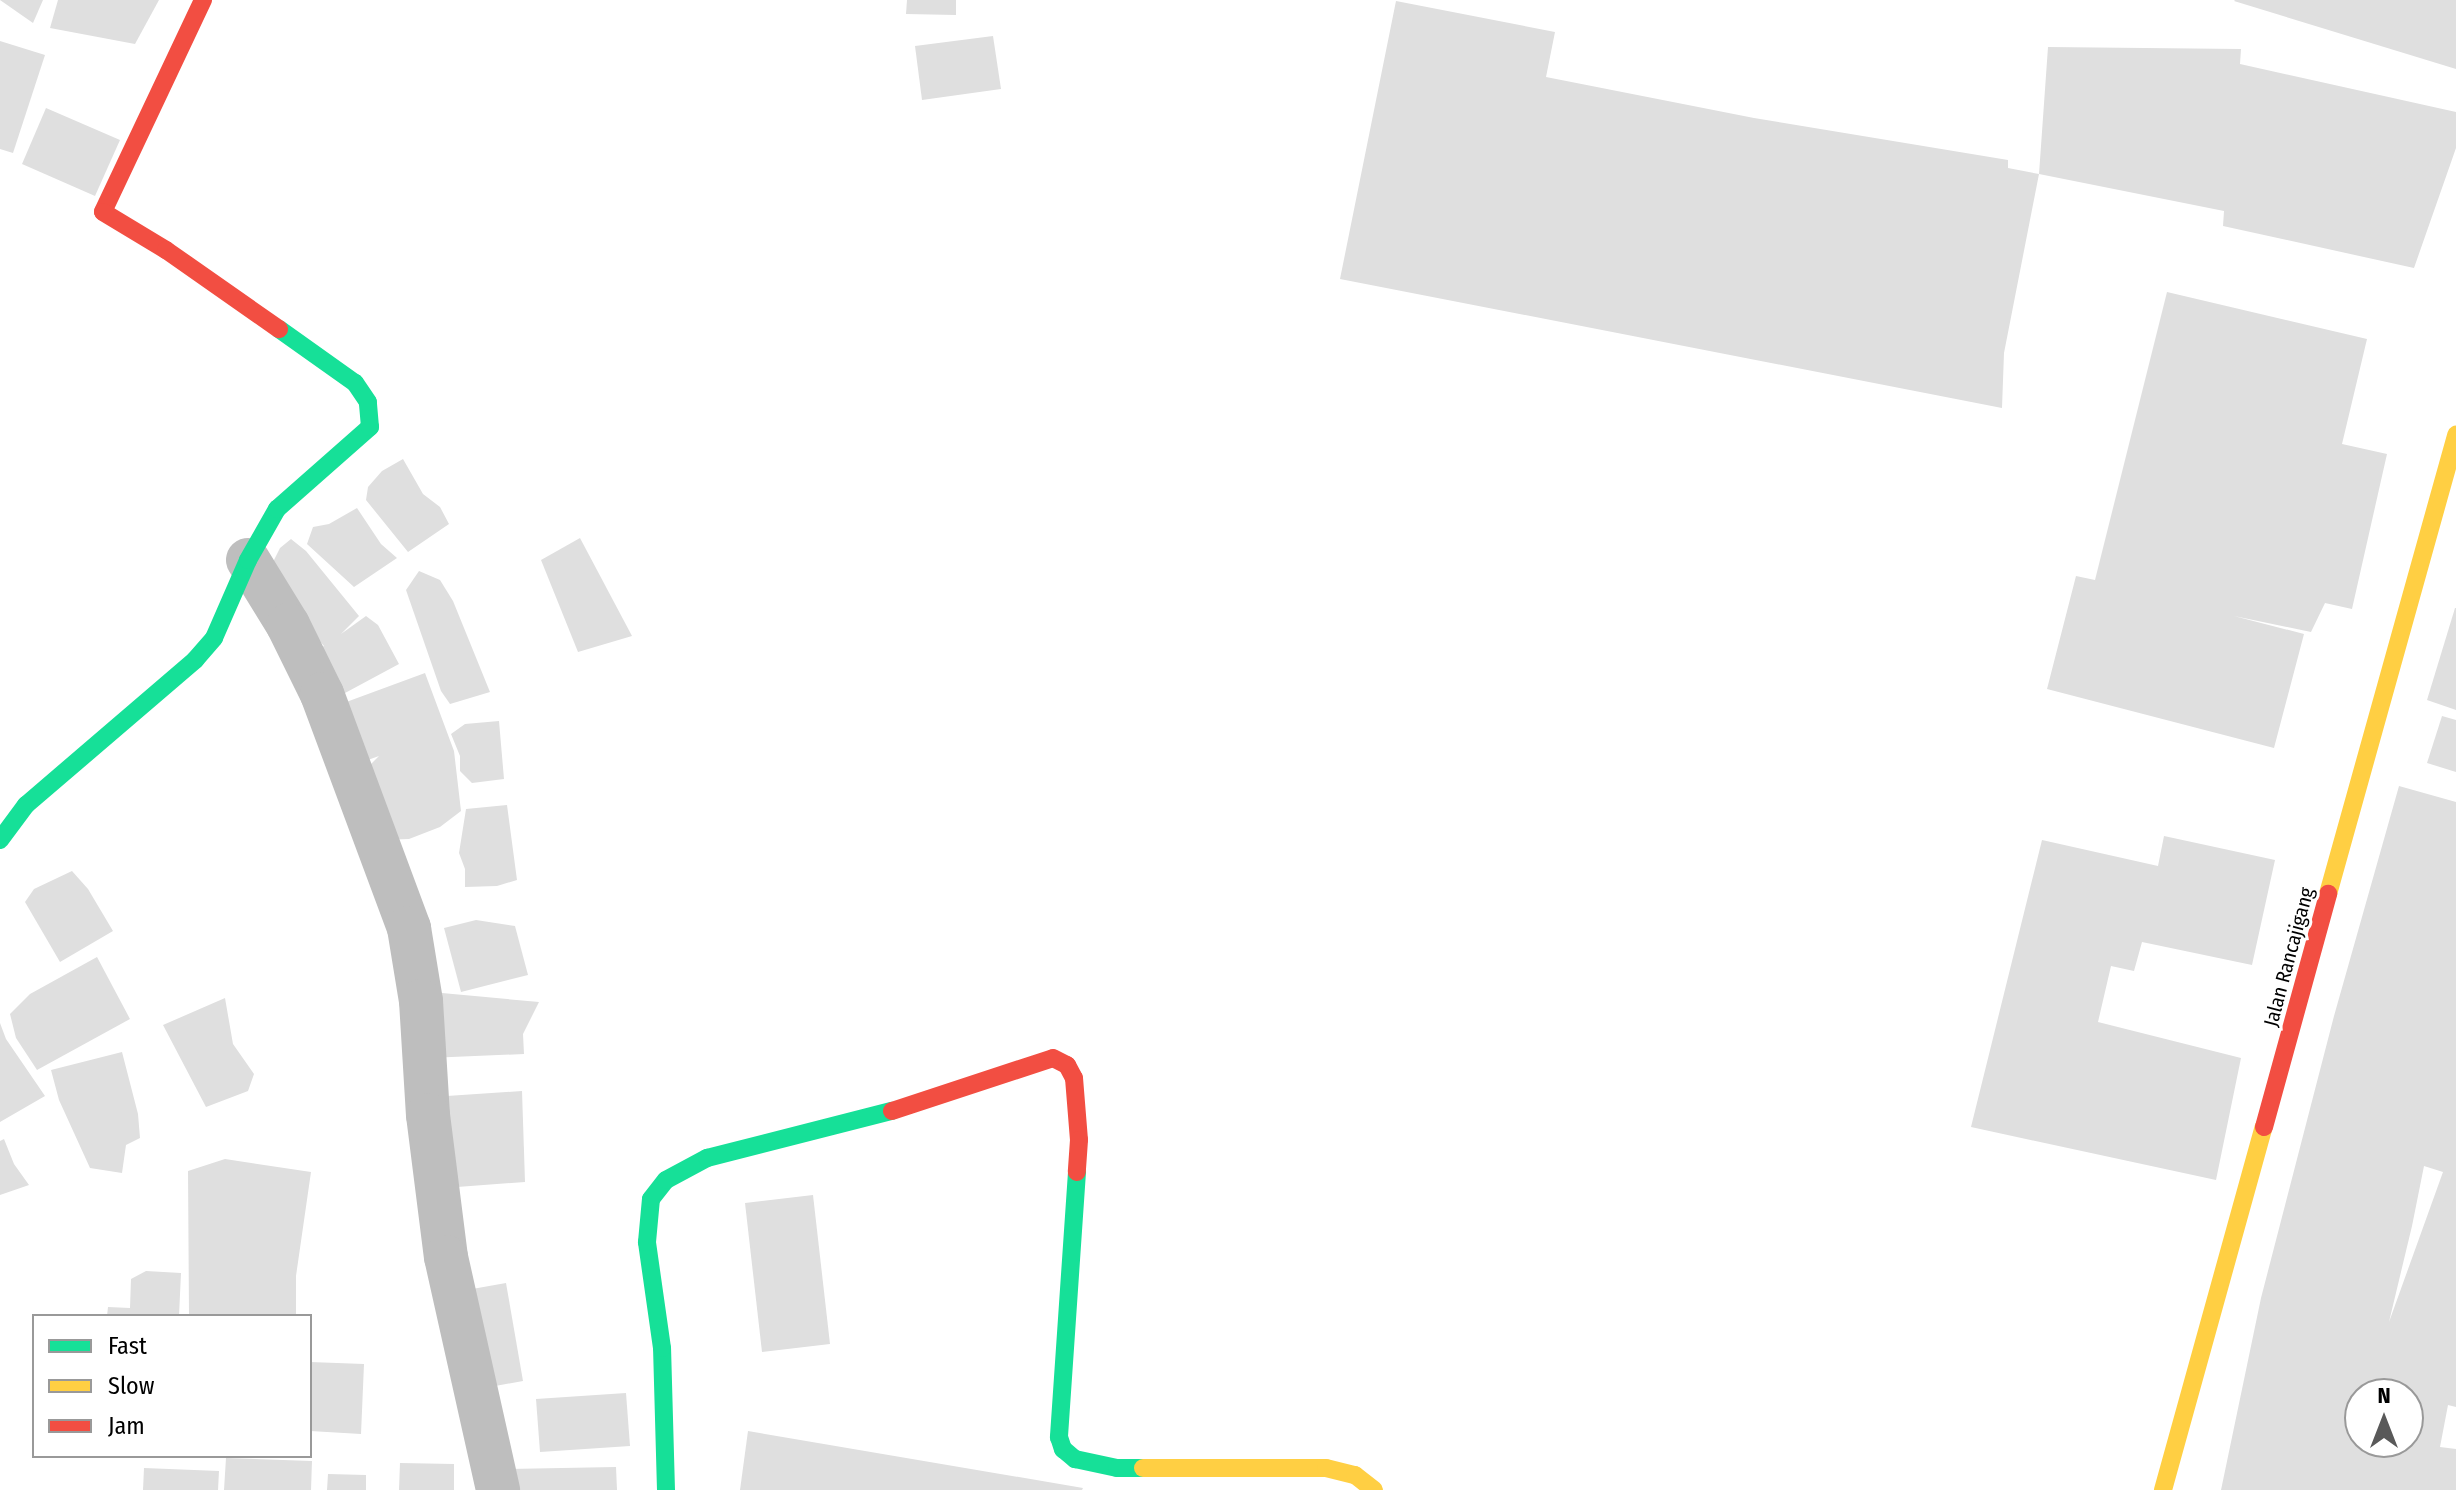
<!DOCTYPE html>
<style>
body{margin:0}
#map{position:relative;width:2456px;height:1490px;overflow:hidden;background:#fff;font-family:"Fira Sans Condensed",sans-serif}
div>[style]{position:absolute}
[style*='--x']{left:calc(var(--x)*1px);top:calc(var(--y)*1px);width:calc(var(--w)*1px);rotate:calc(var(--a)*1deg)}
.building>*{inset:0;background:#dfdfdf}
.street>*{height:44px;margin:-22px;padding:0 22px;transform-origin:22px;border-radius:22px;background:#bebebe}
.fast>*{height:18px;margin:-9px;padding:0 9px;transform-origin:9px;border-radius:9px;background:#16e098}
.slow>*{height:18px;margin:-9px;padding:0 9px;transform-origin:9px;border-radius:9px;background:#ffcf43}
.jam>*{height:18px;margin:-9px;padding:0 9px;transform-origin:9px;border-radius:9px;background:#f24e42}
span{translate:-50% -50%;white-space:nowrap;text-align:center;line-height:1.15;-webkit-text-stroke:6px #fff;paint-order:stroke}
.street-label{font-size:20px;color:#000}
.legend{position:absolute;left:32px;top:1314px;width:280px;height:144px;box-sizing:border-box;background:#fff;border:2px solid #999;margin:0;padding:10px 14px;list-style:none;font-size:24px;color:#000}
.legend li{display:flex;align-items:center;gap:16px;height:40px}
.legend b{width:40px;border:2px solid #999}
.north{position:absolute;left:2344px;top:1378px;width:80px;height:80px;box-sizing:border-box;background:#fff;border:2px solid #999;border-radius:50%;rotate:0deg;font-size:22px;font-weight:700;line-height:32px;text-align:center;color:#000}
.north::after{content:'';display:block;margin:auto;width:28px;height:36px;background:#595959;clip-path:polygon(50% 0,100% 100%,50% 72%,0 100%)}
</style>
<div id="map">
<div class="building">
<div style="clip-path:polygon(0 0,43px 0,33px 23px)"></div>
<div style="clip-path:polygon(58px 0,159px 0,135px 44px,50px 28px)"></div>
<div style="clip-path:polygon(907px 0,956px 0,956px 15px,906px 14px)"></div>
<div style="clip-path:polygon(2456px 0,2456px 69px,2234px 1px,2235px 0)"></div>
<div style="clip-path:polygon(1396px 1px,1555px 32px,1546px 77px,1754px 118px,2008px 160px,2008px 168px,2039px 174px,2004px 353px,2002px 408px,1340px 279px)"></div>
<div style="clip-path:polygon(993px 36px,1001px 89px,922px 100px,915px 46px)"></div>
<div style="clip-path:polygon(0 41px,45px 55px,13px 153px,0 149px)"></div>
<div style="clip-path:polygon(2048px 47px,2241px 49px,2240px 64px,2456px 112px,2456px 148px,2414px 268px,2223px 226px,2224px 211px,2039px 174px)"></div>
<div style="clip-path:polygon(46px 108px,120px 140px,95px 196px,22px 164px)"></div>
<div style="clip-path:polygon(2167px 292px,2367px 339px,2342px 444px,2387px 454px,2352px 609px,2325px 603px,2311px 632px,2234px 616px,2304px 634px,2274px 748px,2047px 689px,2076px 576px,2095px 580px)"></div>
<div style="clip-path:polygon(403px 459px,423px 494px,440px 507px,449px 524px,408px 552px,366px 500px,368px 487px,382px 471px)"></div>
<div style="clip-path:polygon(357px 508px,381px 544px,397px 558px,354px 587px,307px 544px,313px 527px,329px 524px)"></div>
<div style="clip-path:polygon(580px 538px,632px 636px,578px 652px,541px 560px)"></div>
<div style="clip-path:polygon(291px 539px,306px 551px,359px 616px,341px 634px,366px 616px,378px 625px,399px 664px,332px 700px,306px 654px,324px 646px,277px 591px,272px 564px,280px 548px)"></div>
<div style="clip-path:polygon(419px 571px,440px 580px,453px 601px,490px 692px,450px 704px,441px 691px,406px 590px)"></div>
<div style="clip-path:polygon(2455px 608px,2456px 608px,2456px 710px,2427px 700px)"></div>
<div style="clip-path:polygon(425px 673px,454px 751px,461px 811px,440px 827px,409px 839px,380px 840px,359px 776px,379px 756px,351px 766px,330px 708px)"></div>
<div style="clip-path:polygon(2442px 716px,2456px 720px,2456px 772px,2427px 763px)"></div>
<div style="clip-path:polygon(499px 721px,504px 779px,472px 783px,460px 771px,460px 756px,451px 734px,465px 724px)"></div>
<div style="clip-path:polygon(evenodd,2399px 786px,2456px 802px,2456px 1407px,2448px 1405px,2440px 1447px,2456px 1449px,2456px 1490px,2221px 1490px,2261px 1298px,2334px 1016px,2399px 786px,2424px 1166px,2443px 1172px,2389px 1322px,2412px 1226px,2424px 1166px,2399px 786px,2360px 1394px,2408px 1394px,2408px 1442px,2360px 1442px,2360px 1394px)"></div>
<div style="clip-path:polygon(507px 805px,517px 880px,497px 886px,465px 887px,465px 869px,459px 853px,466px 809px)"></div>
<div style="clip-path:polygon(2164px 836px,2275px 860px,2252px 965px,2142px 942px,2134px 971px,2111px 966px,2098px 1022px,2241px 1058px,2216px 1180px,1971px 1127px,2042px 840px,2158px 866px)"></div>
<div style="clip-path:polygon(72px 871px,88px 889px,113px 931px,60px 962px,25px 902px,34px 889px)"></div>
<div style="clip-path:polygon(476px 920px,515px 926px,528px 975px,461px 992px,444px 928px)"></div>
<div style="clip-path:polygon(97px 957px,130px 1019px,37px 1070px,16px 1038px,10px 1014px,30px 994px)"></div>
<div style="clip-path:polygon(431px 992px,539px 1002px,523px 1034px,524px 1054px,428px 1058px)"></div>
<div style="clip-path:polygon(225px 998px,233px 1044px,254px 1074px,248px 1091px,206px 1107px,163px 1025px)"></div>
<div style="clip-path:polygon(0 1023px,6px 1039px,45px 1096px,0 1122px)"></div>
<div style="clip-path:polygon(122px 1052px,138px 1114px,140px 1138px,126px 1145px,122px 1173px,90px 1168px,59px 1100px,51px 1070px)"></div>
<div style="clip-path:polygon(522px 1091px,525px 1182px,444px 1188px,432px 1097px)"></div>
<div style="clip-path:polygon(4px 1139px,14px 1164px,29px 1185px,0 1195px,0 1141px)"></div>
<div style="clip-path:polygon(225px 1159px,311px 1172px,296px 1276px,296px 1316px,189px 1316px,188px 1171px)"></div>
<div style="clip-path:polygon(813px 1195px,830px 1344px,762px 1352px,745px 1203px)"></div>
<div style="clip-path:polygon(146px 1271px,181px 1273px,179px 1316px,107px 1316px,108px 1307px,130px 1308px,131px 1279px)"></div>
<div style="clip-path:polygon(506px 1283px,523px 1381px,479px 1389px,461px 1291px)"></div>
<div style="clip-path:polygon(310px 1362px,364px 1364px,361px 1434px,310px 1431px)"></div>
<div style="clip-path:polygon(626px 1393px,630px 1446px,540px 1452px,536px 1399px)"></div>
<div style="clip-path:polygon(748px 1431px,1083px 1488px,1082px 1490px,740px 1490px)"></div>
<div style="clip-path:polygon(226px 1458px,312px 1461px,311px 1490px,224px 1490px)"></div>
<div style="clip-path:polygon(400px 1463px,454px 1464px,454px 1490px,399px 1490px)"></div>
<div style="clip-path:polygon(616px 1467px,617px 1490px,508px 1490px,508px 1469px)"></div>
<div style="clip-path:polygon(144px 1468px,219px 1471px,218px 1490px,143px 1490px)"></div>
<div style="clip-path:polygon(328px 1474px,366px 1475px,366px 1490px,327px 1490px)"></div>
</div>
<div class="street">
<div style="--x:248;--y:560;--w:76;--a:58.4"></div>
<div style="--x:288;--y:625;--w:77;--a:63.8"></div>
<div style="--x:322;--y:694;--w:250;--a:69.6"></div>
<div style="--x:409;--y:928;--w:74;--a:80.7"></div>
<div style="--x:421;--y:1001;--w:114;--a:86.5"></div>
<div style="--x:428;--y:1115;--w:143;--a:82.8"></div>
<div style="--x:446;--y:1257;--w:239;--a:77.4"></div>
</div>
<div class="fast">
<div style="--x:0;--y:840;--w:44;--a:-53.4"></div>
<div style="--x:26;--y:805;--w:223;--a:-40.6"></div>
<div style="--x:195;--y:660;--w:29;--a:-49"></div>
<div style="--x:214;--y:638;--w:85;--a:-66.4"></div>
<div style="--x:248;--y:560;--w:59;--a:-60.4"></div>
<div style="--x:277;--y:509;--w:124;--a:-41.4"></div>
<div style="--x:370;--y:427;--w:25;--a:-95"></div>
<div style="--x:368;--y:402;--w:23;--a:-124"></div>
<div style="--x:355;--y:383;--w:93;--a:-144.6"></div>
<div style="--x:1077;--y:1172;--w:266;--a:93.9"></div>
<div style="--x:1059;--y:1437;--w:13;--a:72"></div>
<div style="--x:1063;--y:1449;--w:16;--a:40"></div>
<div style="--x:1075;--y:1459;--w:43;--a:12.1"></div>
<div style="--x:1117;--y:1468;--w:26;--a:0"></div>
<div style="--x:666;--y:1490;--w:142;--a:-91.6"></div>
<div style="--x:662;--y:1348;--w:107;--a:-98.1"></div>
<div style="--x:647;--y:1242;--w:43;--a:-84.7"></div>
<div style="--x:651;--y:1199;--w:24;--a:-52"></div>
<div style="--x:666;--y:1180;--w:47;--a:-28.2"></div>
<div style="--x:707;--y:1158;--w:191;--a:-14.3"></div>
</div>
<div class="slow">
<div style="--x:2328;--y:894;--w:477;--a:-74.4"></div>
<div style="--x:1143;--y:1468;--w:183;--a:0"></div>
<div style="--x:1326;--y:1468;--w:30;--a:14"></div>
<div style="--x:1355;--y:1475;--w:24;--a:38"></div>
<div style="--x:2163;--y:1490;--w:377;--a:-74.5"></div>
</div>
<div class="jam">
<div style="--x:203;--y:0;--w:234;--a:115.3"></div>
<div style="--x:103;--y:212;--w:74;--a:31.1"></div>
<div style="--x:166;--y:250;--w:138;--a:35"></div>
<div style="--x:892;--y:1111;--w:169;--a:-18.2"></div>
<div style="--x:1053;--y:1058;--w:16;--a:27"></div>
<div style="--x:1067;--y:1065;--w:15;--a:62"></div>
<div style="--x:1074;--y:1078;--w:62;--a:85.4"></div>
<div style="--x:1079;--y:1140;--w:32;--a:94"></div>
<div style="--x:2264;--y:1127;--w:242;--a:-74.6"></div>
</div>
<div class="street-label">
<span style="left:2289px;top:957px;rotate:-75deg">Jalan Rancajigang</span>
</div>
<ul class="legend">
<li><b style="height:10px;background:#16e098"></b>Fast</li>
<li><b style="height:10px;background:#ffcf43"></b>Slow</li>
<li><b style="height:10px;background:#f24e42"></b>Jam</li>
</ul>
<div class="north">N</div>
</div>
